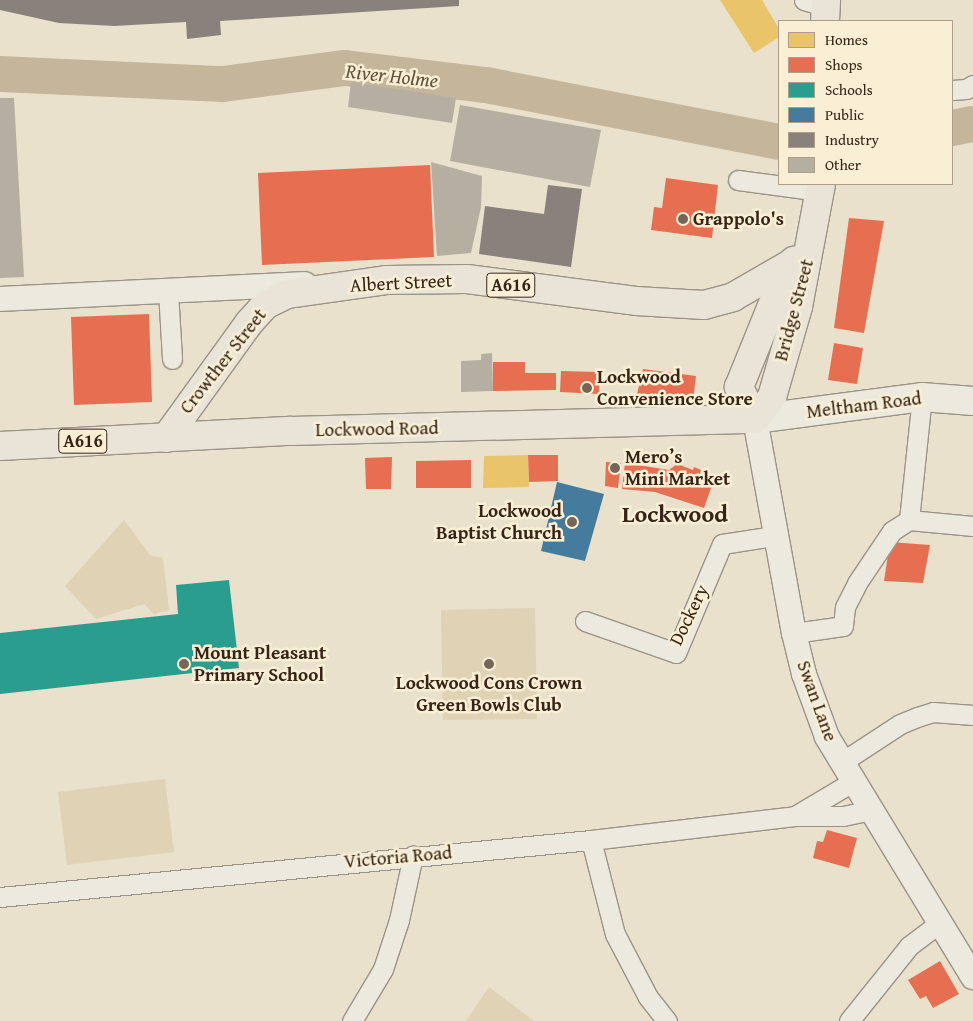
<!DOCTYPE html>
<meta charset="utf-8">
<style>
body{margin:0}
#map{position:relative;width:973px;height:1021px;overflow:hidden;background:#e9e1cc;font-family:"Gentium Book Plus",serif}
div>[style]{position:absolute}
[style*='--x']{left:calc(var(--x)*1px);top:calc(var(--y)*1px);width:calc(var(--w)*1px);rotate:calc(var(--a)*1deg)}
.green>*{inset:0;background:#dfd2b5}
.homes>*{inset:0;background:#e9c46a}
.shops>*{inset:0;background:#e76f51}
.schools>*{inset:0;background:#2a9d8f}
.public>*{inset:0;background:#457b9d}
.industry>*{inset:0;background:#8a817c}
.river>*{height:36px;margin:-18px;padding:0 18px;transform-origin:18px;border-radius:18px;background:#c5b69b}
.building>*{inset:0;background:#b6afa1}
.roads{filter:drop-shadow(1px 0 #9b9387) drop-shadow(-1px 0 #9b9387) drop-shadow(0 1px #9b9387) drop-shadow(0 -1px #9b9387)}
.minor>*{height:19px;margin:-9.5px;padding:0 9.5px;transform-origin:9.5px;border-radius:9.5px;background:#ece9de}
.tertiary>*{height:24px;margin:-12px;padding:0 12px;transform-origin:12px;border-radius:12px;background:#ece9de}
.secondary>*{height:28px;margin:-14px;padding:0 14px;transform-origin:14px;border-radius:14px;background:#ece9de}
.primary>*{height:28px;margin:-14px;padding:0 14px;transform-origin:14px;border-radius:14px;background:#eae4d8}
.dots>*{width:14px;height:14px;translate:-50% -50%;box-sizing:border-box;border:2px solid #f9efd5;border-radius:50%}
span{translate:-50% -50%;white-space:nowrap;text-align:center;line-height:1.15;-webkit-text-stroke:5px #f9efd5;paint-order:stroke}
.shield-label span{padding:1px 4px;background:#f9efd5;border:1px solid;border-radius:4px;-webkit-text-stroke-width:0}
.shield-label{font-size:18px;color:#382417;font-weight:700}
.poi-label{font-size:19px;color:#382417;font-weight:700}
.left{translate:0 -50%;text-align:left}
.right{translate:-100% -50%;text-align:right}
.street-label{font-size:19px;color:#382417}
.water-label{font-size:20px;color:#64513e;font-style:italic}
.district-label{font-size:24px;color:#382417;font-weight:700}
.legend{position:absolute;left:778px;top:20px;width:175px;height:165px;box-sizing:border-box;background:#f9efd5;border:1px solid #ac9e89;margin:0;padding:6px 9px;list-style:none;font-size:15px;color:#382417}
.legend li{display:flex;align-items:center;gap:10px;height:25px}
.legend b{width:25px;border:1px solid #ac9e89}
</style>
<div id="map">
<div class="green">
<div style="clip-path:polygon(124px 520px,150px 555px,163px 558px,169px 610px,154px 614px,144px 604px,96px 619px,65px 586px)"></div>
<div style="clip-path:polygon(535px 608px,537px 719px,443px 720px,441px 610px)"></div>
<div style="clip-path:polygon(165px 779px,174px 852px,67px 865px,58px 792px)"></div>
<div style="clip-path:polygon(489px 987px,534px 1021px,466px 1021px)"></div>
</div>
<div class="homes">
<div style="clip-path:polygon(720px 0,762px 0,779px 29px,779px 37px,754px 53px)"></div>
<div style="clip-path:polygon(528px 455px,529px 487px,483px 488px,484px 456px)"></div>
</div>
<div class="shops">
<div style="clip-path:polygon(430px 165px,434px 257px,262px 265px,258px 173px)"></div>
<div style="clip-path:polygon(666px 178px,718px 185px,712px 238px,651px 230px,654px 207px,662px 208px)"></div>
<div style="clip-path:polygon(849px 218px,884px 221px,864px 333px,834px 328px)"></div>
<div style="clip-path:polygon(149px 314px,152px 402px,74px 405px,71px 317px)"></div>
<div style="clip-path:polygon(834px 343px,863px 348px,857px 384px,828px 380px)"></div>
<div style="clip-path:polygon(493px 362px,525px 362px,525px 373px,556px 373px,556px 390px,493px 391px)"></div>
<div style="clip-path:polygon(643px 369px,696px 376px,694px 393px,692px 396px,637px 394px)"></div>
<div style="clip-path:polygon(561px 371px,600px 372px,599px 394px,560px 392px)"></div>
<div style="clip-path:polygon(528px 455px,558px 455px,558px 481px,529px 482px)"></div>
<div style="clip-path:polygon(392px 457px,391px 489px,366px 489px,365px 458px)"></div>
<div style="clip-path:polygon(471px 460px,471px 488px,416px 488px,416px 461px)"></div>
<div style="clip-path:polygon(606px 462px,621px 463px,618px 488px,605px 486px)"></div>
<div style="clip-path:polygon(625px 463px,669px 470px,677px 464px,693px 470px,694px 467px,701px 470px,700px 473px,715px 477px,704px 508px,655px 492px,622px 489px)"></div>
<div style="clip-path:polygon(890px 542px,930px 545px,923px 583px,884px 581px)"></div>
<div style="clip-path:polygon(827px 830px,857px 838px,849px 868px,813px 858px,817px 841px,823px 842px)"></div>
<div style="clip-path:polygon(940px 961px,959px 994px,933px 1008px,926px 996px,920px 999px,908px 980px)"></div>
</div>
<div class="schools">
<div style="clip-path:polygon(229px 580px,239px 668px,0 694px,0 633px,178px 614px,176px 585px)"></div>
</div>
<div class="public">
<div style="clip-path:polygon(557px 482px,604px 494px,585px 561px,541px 551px)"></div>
</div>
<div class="industry">
<div style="clip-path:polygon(0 0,459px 0,459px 6px,220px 21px,221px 35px,187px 39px,186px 22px,114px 26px,59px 23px,0 10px)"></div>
<div style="clip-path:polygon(548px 185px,582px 189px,571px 267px,479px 254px,485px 206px,544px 214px)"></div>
</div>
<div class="river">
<div style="--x:0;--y:74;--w:223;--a:2.6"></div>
<div style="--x:223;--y:84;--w:123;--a:-7.5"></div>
<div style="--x:345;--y:68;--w:142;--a:6.9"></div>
<div style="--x:486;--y:85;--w:298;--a:11"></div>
<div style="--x:952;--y:128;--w:21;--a:-11"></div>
</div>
<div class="building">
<div style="clip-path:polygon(351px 82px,456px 98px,452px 123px,348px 107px)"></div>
<div style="clip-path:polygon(0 98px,14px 98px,24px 277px,0 278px)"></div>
<div style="clip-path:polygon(460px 105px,601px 130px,590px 187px,450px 161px)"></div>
<div style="clip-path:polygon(431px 162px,482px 176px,481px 207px,471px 253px,437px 256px)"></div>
<div style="clip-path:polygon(492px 353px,493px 391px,461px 392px,461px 361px,481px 360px,481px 354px)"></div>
</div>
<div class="roads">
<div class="minor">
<div style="--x:804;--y:0;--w:22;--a:16"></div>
<div style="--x:952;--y:90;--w:14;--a:-4"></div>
<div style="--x:966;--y:89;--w:8;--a:-30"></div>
<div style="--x:738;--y:180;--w:83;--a:7.6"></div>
<div style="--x:168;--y:291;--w:68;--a:86.6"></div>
<div style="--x:909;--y:520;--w:124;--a:-84"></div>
<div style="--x:909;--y:520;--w:64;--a:5.4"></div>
<div style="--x:585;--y:621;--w:96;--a:19.4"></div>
<div style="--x:676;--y:653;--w:118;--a:-67.1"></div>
<div style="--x:722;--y:544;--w:53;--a:-8.7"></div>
<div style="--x:794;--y:633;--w:49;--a:-8.1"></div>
<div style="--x:843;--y:626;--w:19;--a:-84"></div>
<div style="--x:845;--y:607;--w:27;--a:-63"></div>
<div style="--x:857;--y:583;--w:63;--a:-56.1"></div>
<div style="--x:892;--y:531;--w:20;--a:-33"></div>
<div style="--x:842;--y:762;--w:69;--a:-33.2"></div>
<div style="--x:900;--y:724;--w:18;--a:-22"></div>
<div style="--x:917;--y:717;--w:17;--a:-17"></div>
<div style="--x:933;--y:712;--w:40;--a:4.3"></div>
<div style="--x:795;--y:816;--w:69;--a:-30.7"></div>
<div style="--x:591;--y:840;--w:97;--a:75.7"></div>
<div style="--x:615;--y:934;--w:71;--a:62.4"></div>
<div style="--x:648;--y:997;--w:31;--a:52"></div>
<div style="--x:0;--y:897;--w:594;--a:-5.51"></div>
<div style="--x:591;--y:840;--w:205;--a:-6.7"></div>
<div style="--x:795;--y:816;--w:48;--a:0"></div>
<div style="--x:843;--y:816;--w:29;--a:-12"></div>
<div style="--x:352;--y:1021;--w:61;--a:-59.2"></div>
<div style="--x:383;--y:969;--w:52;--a:-71.9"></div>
<div style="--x:399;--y:920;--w:66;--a:-77.8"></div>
<div style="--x:849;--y:1021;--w:96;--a:-51.3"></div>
<div style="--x:909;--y:946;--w:39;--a:-37"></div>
</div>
<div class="tertiary">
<div style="--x:0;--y:299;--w:305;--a:-2.8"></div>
<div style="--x:755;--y:419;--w:218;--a:79.7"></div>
<div style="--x:794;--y:633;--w:42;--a:76.3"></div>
<div style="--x:804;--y:674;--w:67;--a:69.9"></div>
<div style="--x:827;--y:737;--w:281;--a:58.7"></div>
</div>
<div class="secondary">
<div style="--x:755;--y:419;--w:168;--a:-7.5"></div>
<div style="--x:922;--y:397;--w:51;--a:4.5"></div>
</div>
<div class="primary">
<div style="--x:825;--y:21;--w:21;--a:-87"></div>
<div style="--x:755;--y:419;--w:28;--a:-52"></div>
<div style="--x:772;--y:397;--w:94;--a:-73.9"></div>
<div style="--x:798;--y:307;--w:125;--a:-79.4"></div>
<div style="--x:755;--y:419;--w:36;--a:-117"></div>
<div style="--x:739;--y:387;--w:109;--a:-67.9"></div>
<div style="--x:780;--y:286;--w:29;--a:-61"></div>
<div style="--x:166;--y:438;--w:142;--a:-54.2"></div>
<div style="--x:249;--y:323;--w:24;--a:-48"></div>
<div style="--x:265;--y:305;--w:25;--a:-26"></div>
<div style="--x:288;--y:294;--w:99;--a:-8.1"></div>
<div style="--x:386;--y:280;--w:81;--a:-0.7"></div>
<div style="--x:467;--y:279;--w:170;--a:7.4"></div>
<div style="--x:636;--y:301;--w:68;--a:3.4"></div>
<div style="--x:704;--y:305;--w:30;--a:-15"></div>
<div style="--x:733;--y:297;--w:68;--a:-30"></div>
<div style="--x:0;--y:446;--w:291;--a:-3"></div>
<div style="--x:291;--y:431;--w:464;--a:-1.5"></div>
</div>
</div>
<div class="dots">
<div style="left:683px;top:219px;background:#766656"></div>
<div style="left:587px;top:388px;background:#766656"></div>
<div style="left:615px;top:468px;background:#766656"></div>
<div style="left:572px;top:522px;background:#766656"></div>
<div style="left:184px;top:664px;background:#766656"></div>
<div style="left:489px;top:664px;background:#766656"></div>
</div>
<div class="shield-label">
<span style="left:511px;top:285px">A616</span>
<span style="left:83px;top:441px">A616</span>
</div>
<div class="poi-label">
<span class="left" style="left:693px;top:219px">Grappolo's</span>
<span class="left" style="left:597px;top:388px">Lockwood<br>Convenience Store</span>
<span class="left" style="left:625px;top:468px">Mero’s<br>Mini Market</span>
<span class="right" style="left:562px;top:522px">Lockwood<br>Baptist Church</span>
<span class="left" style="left:194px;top:664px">Mount Pleasant<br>Primary School</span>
<span style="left:489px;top:694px">Lockwood Cons Crown<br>Green Bowls Club</span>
</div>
<div class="street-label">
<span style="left:401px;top:283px;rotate:-3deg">Albert Street</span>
<span style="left:794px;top:310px;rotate:-75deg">Bridge Street</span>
<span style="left:223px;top:361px;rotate:-52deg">Crowther Street</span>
<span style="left:864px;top:405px;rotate:-7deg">Meltham Road</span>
<span style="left:377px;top:429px;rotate:-1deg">Lockwood Road</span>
<span style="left:689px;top:615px;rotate:-64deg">Dockery</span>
<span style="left:817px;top:701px;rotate:70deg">Swan Lane</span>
<span style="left:398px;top:857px;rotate:-5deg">Victoria Road</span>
</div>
<div class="water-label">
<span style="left:392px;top:75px;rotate:6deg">River Holme</span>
</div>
<div class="district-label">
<span style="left:675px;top:514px">Lockwood</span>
</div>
<ul class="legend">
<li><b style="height:14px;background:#e9c46a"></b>Homes</li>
<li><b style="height:14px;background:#e76f51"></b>Shops</li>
<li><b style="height:14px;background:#2a9d8f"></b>Schools</li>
<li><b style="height:14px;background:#457b9d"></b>Public</li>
<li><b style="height:14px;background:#8a817c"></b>Industry</li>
<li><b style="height:14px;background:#b6afa1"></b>Other</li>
</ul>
</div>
